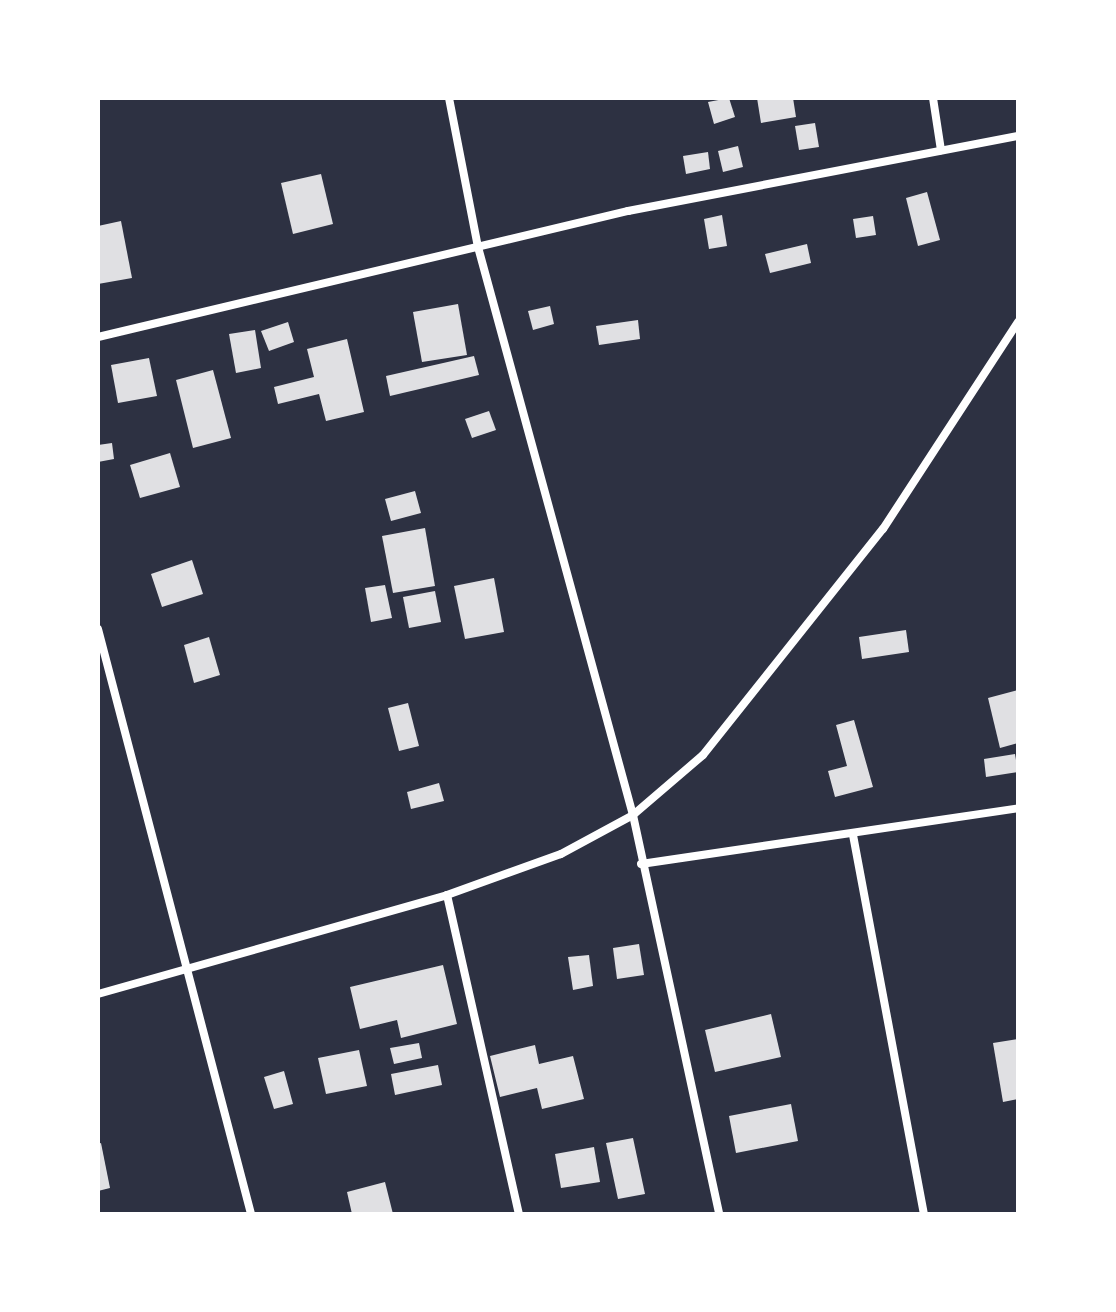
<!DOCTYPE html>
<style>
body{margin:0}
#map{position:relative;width:1116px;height:1312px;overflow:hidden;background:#2d3142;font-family:"Space Grotesk",sans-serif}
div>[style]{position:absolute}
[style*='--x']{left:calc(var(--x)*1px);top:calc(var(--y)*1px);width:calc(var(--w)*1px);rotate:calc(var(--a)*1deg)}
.building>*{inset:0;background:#e0e0e3}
.minor>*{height:8px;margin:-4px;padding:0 4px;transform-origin:4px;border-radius:4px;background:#fff}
span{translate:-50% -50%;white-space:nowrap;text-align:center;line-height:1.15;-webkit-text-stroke:7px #fff;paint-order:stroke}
.frame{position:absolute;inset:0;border:100px solid #fff;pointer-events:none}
</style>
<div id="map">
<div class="building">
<div style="clip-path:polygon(729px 98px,735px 117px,714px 124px,708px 102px)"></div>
<div style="clip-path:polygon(757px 98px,793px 98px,796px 117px,761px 123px)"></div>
<div style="clip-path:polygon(815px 123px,819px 147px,799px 150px,795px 126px)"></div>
<div style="clip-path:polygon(738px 146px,743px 167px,723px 172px,718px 151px)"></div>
<div style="clip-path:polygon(708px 152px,710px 169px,686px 174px,683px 156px)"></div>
<div style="clip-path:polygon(321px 174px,333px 224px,293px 234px,281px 183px)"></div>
<div style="clip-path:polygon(927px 192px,940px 240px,918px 246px,906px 198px)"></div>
<div style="clip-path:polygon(722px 215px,727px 246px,709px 249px,704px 219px)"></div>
<div style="clip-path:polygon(873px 216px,876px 235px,856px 238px,853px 219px)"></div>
<div style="clip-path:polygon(121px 221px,132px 278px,98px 284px,98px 226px)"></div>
<div style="clip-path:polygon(807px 244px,811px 263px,770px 273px,765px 254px)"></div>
<div style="clip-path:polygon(458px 304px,467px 355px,422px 362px,413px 312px)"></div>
<div style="clip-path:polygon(550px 306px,554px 324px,533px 330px,528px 311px)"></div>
<div style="clip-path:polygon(638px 320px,640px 339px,599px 345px,596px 326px)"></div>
<div style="clip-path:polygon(288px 322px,294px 342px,269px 351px,261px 331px)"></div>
<div style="clip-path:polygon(255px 330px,261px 368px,236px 373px,229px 334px)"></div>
<div style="clip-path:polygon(347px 339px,364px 412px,326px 421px,319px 394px,278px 404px,274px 387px,314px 377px,307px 349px)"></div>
<div style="clip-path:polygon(474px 356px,479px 375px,390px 396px,386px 376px)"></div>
<div style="clip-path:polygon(149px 358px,157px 396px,118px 403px,111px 365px)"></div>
<div style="clip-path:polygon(213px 370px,231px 438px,193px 448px,176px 380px)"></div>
<div style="clip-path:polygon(489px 411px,496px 430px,472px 438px,465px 419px)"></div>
<div style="clip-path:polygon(112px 443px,114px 459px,98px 462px,98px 445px)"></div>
<div style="clip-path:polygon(170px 453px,180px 487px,140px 498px,130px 465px)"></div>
<div style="clip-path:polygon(415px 491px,421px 513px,391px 521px,385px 499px)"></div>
<div style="clip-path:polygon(425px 528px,435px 586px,393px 593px,382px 536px)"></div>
<div style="clip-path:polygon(192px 560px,203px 594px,162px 607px,151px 574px)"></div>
<div style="clip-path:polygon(494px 578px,504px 632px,465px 639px,454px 586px)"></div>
<div style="clip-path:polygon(385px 585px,392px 618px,371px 622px,365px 588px)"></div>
<div style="clip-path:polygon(435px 591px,441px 622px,409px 628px,403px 597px)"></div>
<div style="clip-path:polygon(906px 630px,909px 652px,862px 659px,859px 637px)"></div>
<div style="clip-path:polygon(209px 637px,220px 675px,194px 683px,184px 645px)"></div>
<div style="clip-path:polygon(1018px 690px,1018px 743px,1000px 748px,988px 698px)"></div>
<div style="clip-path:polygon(408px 703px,419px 746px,399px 751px,388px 708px)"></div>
<div style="clip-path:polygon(854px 720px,873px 787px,835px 797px,828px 771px,847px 766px,836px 725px)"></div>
<div style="clip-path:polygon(1015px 754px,1018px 772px,986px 777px,984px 759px)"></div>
<div style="clip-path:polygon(439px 783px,444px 801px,411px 809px,407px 792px)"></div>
<div style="clip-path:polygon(639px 944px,644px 975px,617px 979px,613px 948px)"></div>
<div style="clip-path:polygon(589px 955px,593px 986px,573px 990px,568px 957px)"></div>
<div style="clip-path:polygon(443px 965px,457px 1024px,401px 1038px,397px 1020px,360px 1029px,350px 987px)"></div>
<div style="clip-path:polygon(771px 1014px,781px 1057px,715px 1072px,705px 1030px)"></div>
<div style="clip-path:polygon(1018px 1039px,1018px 1099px,1003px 1102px,993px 1043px)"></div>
<div style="clip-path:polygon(419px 1043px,422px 1058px,394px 1064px,390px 1048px)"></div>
<div style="clip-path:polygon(535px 1045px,539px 1064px,573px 1056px,584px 1099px,542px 1109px,537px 1088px,500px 1097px,490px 1056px)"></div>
<div style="clip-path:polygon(359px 1050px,367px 1086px,326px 1094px,318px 1058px)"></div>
<div style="clip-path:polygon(438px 1065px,442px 1085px,395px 1095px,391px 1074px)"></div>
<div style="clip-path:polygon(284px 1071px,293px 1104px,274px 1109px,264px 1077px)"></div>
<div style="clip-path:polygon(791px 1104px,798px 1141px,736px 1153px,729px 1116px)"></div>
<div style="clip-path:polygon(633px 1138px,645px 1194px,618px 1199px,606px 1143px)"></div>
<div style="clip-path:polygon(101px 1143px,110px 1188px,98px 1191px,98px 1144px)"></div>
<div style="clip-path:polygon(594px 1147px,600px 1182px,561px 1188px,555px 1154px)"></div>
<div style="clip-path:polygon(385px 1182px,393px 1214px,352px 1214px,347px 1192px)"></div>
</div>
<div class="minor">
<div style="--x:449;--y:98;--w:152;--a:79"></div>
<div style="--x:478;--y:247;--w:589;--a:74.74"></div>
<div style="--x:633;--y:815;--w:408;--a:77.8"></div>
<div style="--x:933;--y:98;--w:53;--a:81.3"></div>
<div style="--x:98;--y:337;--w:545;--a:-13.37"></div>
<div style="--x:628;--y:211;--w:397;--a:-10.9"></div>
<div style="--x:98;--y:629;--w:605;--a:75.34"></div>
<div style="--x:853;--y:835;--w:386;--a:79.4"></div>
<div style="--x:641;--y:864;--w:381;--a:-8.4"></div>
<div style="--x:447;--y:895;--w:327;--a:77.3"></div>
<div style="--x:98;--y:994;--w:363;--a:-15.8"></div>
<div style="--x:447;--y:895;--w:121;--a:-19.8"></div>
<div style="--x:561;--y:854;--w:82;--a:-28.4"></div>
<div style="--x:633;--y:815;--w:92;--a:-40.6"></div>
<div style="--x:703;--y:755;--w:289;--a:-51.5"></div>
<div style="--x:883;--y:529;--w:247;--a:-56.9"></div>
</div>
<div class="frame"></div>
</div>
